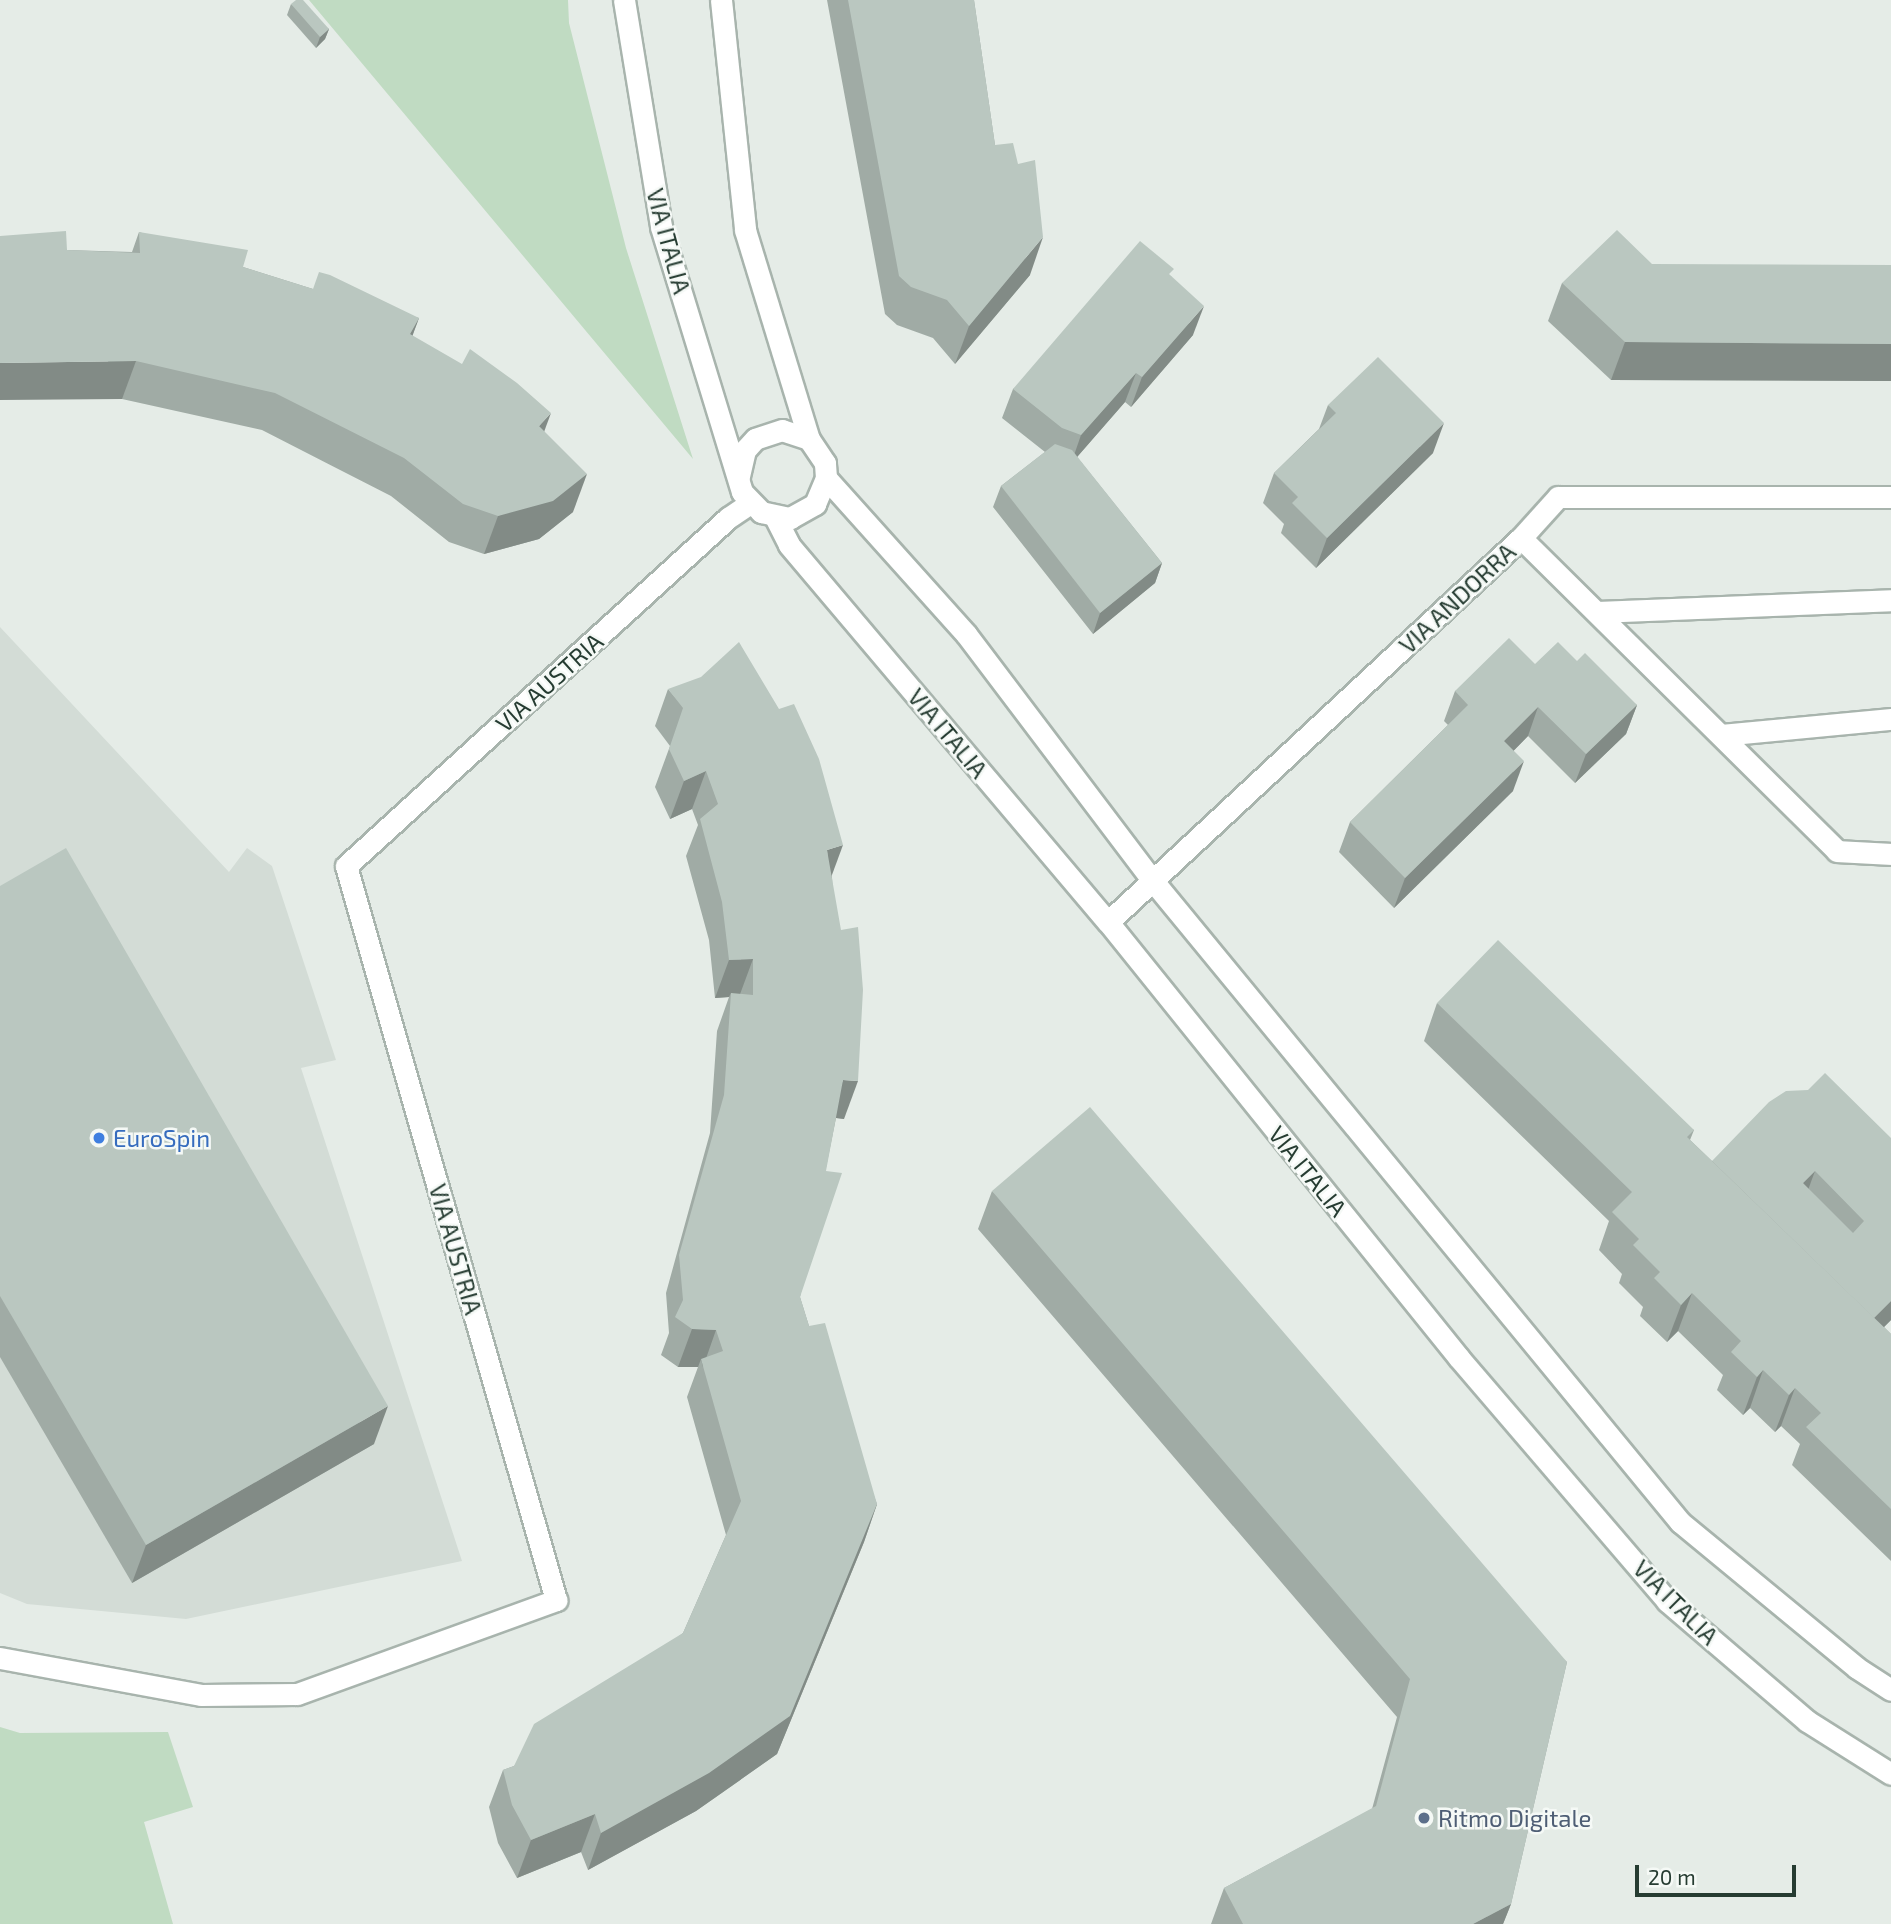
<!DOCTYPE html>
<style>
body{margin:0}
#map{position:relative;width:1891px;height:1924px;overflow:hidden;background:#e5ece7;font-family:"Exo 2",sans-serif}
div>[style]{position:absolute}
[style*='--x']{left:calc(var(--x)*1px);top:calc(var(--y)*1px);width:calc(var(--w)*1px);rotate:calc(var(--a)*1deg)}
.built>*{inset:0;background:#d3dcd6}
.green>*{inset:0;background:#c0dbc2}
.roads{filter:drop-shadow(2px 0 #a8b4ad) drop-shadow(-2px 0 #a8b4ad) drop-shadow(0 2px #a8b4ad) drop-shadow(0 -2px #a8b4ad)}
.lane>*{height:21px;margin:-10.5px;padding:0 10.5px;transform-origin:10.5px;border-radius:10.5px;background:#fff}
.street>*{height:21px;margin:-10.5px;padding:0 10.5px;transform-origin:10.5px;border-radius:10.5px;background:#fff}
.wall>*{inset:0;background:#a0aba5}
.shaded-wall>*{inset:0;background:#828b86}
.building>*{inset:0;background:#bac7c0}
.dots>*{width:19px;height:19px;translate:-50% -50%;box-sizing:border-box;border:4px solid #f5f9f6;border-radius:50%}
span{translate:-50% -50%;white-space:nowrap;text-align:center;line-height:1.15;-webkit-text-stroke:5px #f5f9f6;paint-order:stroke}
.street-label{font-size:24px;color:#263c32}
.shop-label{font-size:24px;color:#366cbe}
.left{translate:0 -50%;text-align:left}
.service-label{font-size:24px;color:#4e5e75}
.scale{position:absolute;left:1635px;top:1865px;width:161px;height:32px;box-sizing:border-box;border:4px solid #263c32;border-top:0;padding-left:9px;font-size:21px;line-height:24px;white-space:nowrap;color:#263c32;-webkit-text-stroke:5px #f5f9f6;paint-order:stroke}
</style>
<div id="map">
<div class="built">
<div style="clip-path:polygon(0 627px,229px 872px,247px 848px,272px 866px,336px 1060px,301px 1068px,462px 1561px,186px 1619px,27px 1604px,0 1593px)"></div>
</div>
<div class="green">
<div style="clip-path:polygon(309px 0,568px 0,569px 23px,626px 248px,693px 459px)"></div>
<div style="clip-path:polygon(0 1727px,20px 1733px,168px 1732px,193px 1807px,144px 1822px,173px 1924px,0 1924px)"></div>
</div>
<div class="roads">
<div class="lane">
<div style="--x:1521;--y:538;--w:445;--a:44.7"></div>
<div style="--x:1837;--y:851;--w:54;--a:3.2"></div>
<div style="--x:1597;--y:612;--w:294;--a:-2.3"></div>
<div style="--x:1721;--y:735;--w:171;--a:-5.4"></div>
</div>
<div class="street">
<div style="--x:624;--y:0;--w:230;--a:80.7"></div>
<div style="--x:661;--y:227;--w:277;--a:73"></div>
<div style="--x:742;--y:492;--w:28;--a:46"></div>
<div style="--x:761;--y:512;--w:30;--a:12"></div>
<div style="--x:790;--y:518;--w:29;--a:-29"></div>
<div style="--x:815;--y:504;--w:28;--a:-67"></div>
<div style="--x:826;--y:478;--w:15;--a:-94"></div>
<div style="--x:825;--y:463;--w:29;--a:-124"></div>
<div style="--x:809;--y:439;--w:28;--a:-162"></div>
<div style="--x:782;--y:430;--w:28;--a:162"></div>
<div style="--x:755;--y:439;--w:15;--a:132"></div>
<div style="--x:745;--y:450;--w:28;--a:103"></div>
<div style="--x:721;--y:0;--w:231;--a:84"></div>
<div style="--x:745;--y:230;--w:219;--a:73"></div>
<div style="--x:826;--y:478;--w:210;--a:48.1"></div>
<div style="--x:966;--y:634;--w:310;--a:52.9"></div>
<div style="--x:1153;--y:881;--w:830;--a:50.57"></div>
<div style="--x:1680;--y:1522;--w:229;--a:39.5"></div>
<div style="--x:1857;--y:1668;--w:40;--a:32.9"></div>
<div style="--x:775;--y:517;--w:31;--a:63"></div>
<div style="--x:789;--y:545;--w:494;--a:49.8"></div>
<div style="--x:1108;--y:922;--w:560;--a:51.16"></div>
<div style="--x:1459;--y:1358;--w:320;--a:49.4"></div>
<div style="--x:1667;--y:1601;--w:184;--a:40.6"></div>
<div style="--x:1807;--y:1721;--w:99;--a:32.2"></div>
<div style="--x:1108;--y:922;--w:564;--a:-42.92"></div>
<div style="--x:1521;--y:538;--w:55;--a:-47.9"></div>
<div style="--x:1558;--y:497;--w:333;--a:0"></div>
<div style="--x:0;--y:1658;--w:204;--a:10.4"></div>
<div style="--x:201;--y:1695;--w:96;--a:-0.6"></div>
<div style="--x:297;--y:1694;--w:276;--a:-19.9"></div>
<div style="--x:556;--y:1600;--w:763;--a:-105.97"></div>
<div style="--x:346;--y:866;--w:517;--a:-42.33"></div>
<div style="--x:728;--y:518;--w:27;--a:-34"></div>
</div>
</div>
<div class="wall">
<div style="clip-path:polygon(827px 0,974px 0,995px 145px,1030px 275px,955px 364px,933px 338px,897px 325px,885px 314px)"></div>
<div style="clip-path:polygon(291px 4px,329px 29px,325px 39px,316px 48px,287px 15px)"></div>
<div style="clip-path:polygon(139px 232px,243px 267px,313px 289px,419px 318px,412px 336px,544px 431px,573px 512px,539px 539px,484px 554px,449px 542px,391px 496px,262px 430px,122px 399px,67px 250px,132px 252px)"></div>
<div style="clip-path:polygon(1891px 265px,1891px 381px,1611px 380px,1548px 321px,1562px 283px)"></div>
<div style="clip-path:polygon(1171px 276px,1193px 335px,1131px 407px,1125px 402px,1077px 457px,1162px 563px,1155px 583px,1093px 634px,993px 507px,1001px 486px,1045px 452px,1002px 418px,1013px 389px)"></div>
<div style="clip-path:polygon(1328px 405px,1433px 453px,1316px 568px,1281px 533px,1284px 524px,1263px 503px,1274px 473px,1319px 429px)"></div>
<div style="clip-path:polygon(1577px 661px,1637px 705px,1626px 734px,1575px 783px,1528px 736px,1513px 751px,1513px 791px,1394px 908px,1339px 852px,1350px 822px,1448px 725px,1444px 721px,1455px 691px,1535px 664px)"></div>
<div style="clip-path:polygon(668px 689px,832px 877px,844px 1119px,836px 1118px,800px 1297px,809px 1326px,877px 1504px,864px 1542px,777px 1754px,696px 1811px,588px 1870px,581px 1852px,517px 1878px,498px 1843px,489px 1807px,503px 1770px,514px 1766px,683px 1633px,726px 1535px,687px 1397px,698px 1367px,678px 1367px,661px 1355px,669px 1333px,666px 1293px,710px 1133px,717px 1031px,729px 997px,715px 998px,709px 940px,686px 856px,698px 825px,692px 809px,670px 819px,655px 787px,670px 746px,655px 726px)"></div>
<div style="clip-path:polygon(0 886px,374px 1444px,132px 1583px,0 1357px)"></div>
<div style="clip-path:polygon(1437px 1003px,1694px 1130px,1690px 1140px,1712px 1161px,1891px 1138px,1891px 1320px,1884px 1327px,1891px 1334px,1891px 1561px,1792px 1465px,1800px 1444px,1781px 1426px,1775px 1432px,1750px 1408px,1743px 1415px,1717px 1390px,1723px 1375px,1678px 1331px,1667px 1342px,1640px 1316px,1643px 1307px,1619px 1283px,1622px 1274px,1599px 1250px,1609px 1221px,1424px 1041px)"></div>
<div style="clip-path:polygon(992px 1191px,1567px 1662px,1511px 1904px,1503px 1924px,1211px 1924px,1224px 1888px,1372px 1809px,1397px 1717px,978px 1229px)"></div>
</div>
<div class="shaded-wall">
<div style="clip-path:polygon(329px 29px,325px 39px,316px 48px,320px 37px)"></div>
<div style="clip-path:polygon(1043px 237px,1030px 275px,955px 364px,969px 326px)"></div>
<div style="clip-path:polygon(1204px 306px,1193px 335px,1131px 407px,1142px 377px)"></div>
<div style="clip-path:polygon(419px 318px,405px 356px,410px 334px)"></div>
<div style="clip-path:polygon(1625px 342px,1891px 344px,1891px 381px,1611px 380px)"></div>
<div style="clip-path:polygon(136px 361px,122px 399px,0 400px,0 363px)"></div>
<div style="clip-path:polygon(1136px 373px,1125px 402px,1071px 464px,1081px 435px)"></div>
<div style="clip-path:polygon(551px 413px,537px 451px,539px 426px)"></div>
<div style="clip-path:polygon(1444px 423px,1433px 453px,1316px 568px,1327px 538px)"></div>
<div style="clip-path:polygon(587px 474px,573px 512px,539px 539px,484px 554px,498px 516px)"></div>
<div style="clip-path:polygon(1162px 563px,1155px 583px,1093px 634px,1100px 613px)"></div>
<div style="clip-path:polygon(1637px 705px,1626px 734px,1575px 783px,1586px 754px)"></div>
<div style="clip-path:polygon(1538px 707px,1528px 736px,1494px 771px,1504px 741px)"></div>
<div style="clip-path:polygon(1524px 761px,1513px 791px,1394px 908px,1405px 878px)"></div>
<div style="clip-path:polygon(706px 771px,692px 809px,670px 819px,684px 781px)"></div>
<div style="clip-path:polygon(843px 845px,829px 883px,827px 850px)"></div>
<div style="clip-path:polygon(753px 959px,739px 997px,731px 993px,729px 997px,715px 998px,729px 960px)"></div>
<div style="clip-path:polygon(843px 1080px,858px 1081px,844px 1119px,829px 1117px)"></div>
<div style="clip-path:polygon(1815px 1171px,1804px 1201px,1803px 1183px)"></div>
<div style="clip-path:polygon(1692px 1293px,1678px 1331px,1667px 1342px,1681px 1305px)"></div>
<div style="clip-path:polygon(1891px 1301px,1891px 1320px,1858px 1353px,1868px 1324px)"></div>
<div style="clip-path:polygon(692px 1329px,716px 1330px,703px 1367px,701px 1359px,698px 1367px,678px 1367px)"></div>
<div style="clip-path:polygon(1763px 1370px,1750px 1408px,1743px 1415px,1757px 1377px)"></div>
<div style="clip-path:polygon(1795px 1388px,1781px 1426px,1775px 1432px,1789px 1395px)"></div>
<div style="clip-path:polygon(388px 1406px,374px 1444px,132px 1583px,146px 1545px)"></div>
<div style="clip-path:polygon(877px 1504px,864px 1542px,777px 1754px,696px 1811px,588px 1870px,601px 1833px)"></div>
<div style="clip-path:polygon(595px 1814px,581px 1852px,517px 1878px,531px 1840px)"></div>
<div style="clip-path:polygon(1511px 1904px,1503px 1924px,1473px 1924px)"></div>
</div>
<div class="building">
<div style="clip-path:polygon(296px 0,303px 0,329px 29px,320px 37px,291px 4px)"></div>
<div style="clip-path:polygon(848px 0,974px 0,995px 145px,1013px 143px,1018px 164px,1035px 160px,1043px 237px,969px 326px,947px 300px,911px 287px,899px 276px)"></div>
<div style="clip-path:polygon(1617px 230px,1652px 264px,1891px 265px,1891px 344px,1625px 342px,1562px 283px)"></div>
<div style="clip-path:polygon(66px 231px,67px 250px,140px 253px,139px 232px,248px 250px,243px 267px,313px 289px,319px 272px,330px 275px,419px 318px,410px 334px,462px 364px,470px 349px,517px 383px,551px 413px,539px 426px,587px 474px,553px 501px,498px 516px,463px 504px,404px 458px,275px 393px,136px 361px,0 363px,0 236px)"></div>
<div style="clip-path:polygon(1140px 241px,1174px 269px,1169px 274px,1204px 306px,1142px 377px,1136px 373px,1081px 435px,1062px 428px,1013px 389px)"></div>
<div style="clip-path:polygon(1378px 357px,1444px 423px,1327px 538px,1292px 503px,1298px 497px,1274px 473px,1336px 413px,1328px 405px)"></div>
<div style="clip-path:polygon(1055px 444px,1072px 450px,1162px 563px,1100px 613px,1001px 486px)"></div>
<div style="clip-path:polygon(1509px 638px,1535px 664px,1558px 642px,1577px 661px,1585px 653px,1637px 705px,1586px 754px,1538px 707px,1504px 741px,1524px 761px,1405px 878px,1350px 822px,1468px 705px,1455px 691px)"></div>
<div style="clip-path:polygon(739px 642px,779px 709px,794px 704px,819px 759px,843px 845px,827px 850px,841px 930px,858px 927px,863px 990px,858px 1081px,843px 1080px,826px 1171px,842px 1173px,800px 1297px,809px 1326px,825px 1323px,877px 1504px,790px 1716px,709px 1773px,601px 1833px,595px 1814px,531px 1840px,512px 1805px,503px 1770px,514px 1766px,534px 1724px,683px 1633px,741px 1501px,701px 1359px,723px 1351px,716px 1330px,692px 1329px,675px 1317px,683px 1300px,679px 1255px,724px 1095px,731px 993px,753px 995px,753px 959px,729px 960px,722px 902px,700px 819px,718px 804px,706px 771px,684px 781px,669px 749px,683px 708px,668px 689px,701px 677px)"></div>
<div style="clip-path:polygon(66px 848px,388px 1406px,146px 1545px,0 1296px,0 886px)"></div>
<div style="clip-path:polygon(1498px 940px,1694px 1130px,1687px 1137px,1891px 1334px,1891px 1509px,1806px 1427px,1821px 1413px,1795px 1388px,1789px 1395px,1763px 1370px,1757px 1377px,1731px 1352px,1741px 1341px,1692px 1293px,1681px 1305px,1654px 1278px,1660px 1272px,1633px 1245px,1639px 1239px,1612px 1212px,1632px 1192px,1437px 1003px)"></div>
<div style="clip-path:polygon(evenodd,1825px 1073px,1891px 1138px,1891px 1301px,1874px 1318px,1712px 1161px,1769px 1102px,1786px 1091px,1808px 1090px,1825px 1073px,1815px 1171px,1864px 1221px,1853px 1233px,1803px 1183px,1815px 1171px)"></div>
<div style="clip-path:polygon(1090px 1107px,1567px 1662px,1511px 1904px,1473px 1924px,1243px 1924px,1224px 1888px,1376px 1806px,1410px 1679px,992px 1191px)"></div>
</div>
<div class="dots">
<div style="left:99px;top:1138px;background:#3f7fe0"></div>
<div style="left:1424px;top:1818px;background:#5c6f8a"></div>
</div>
<div class="street-label">
<span style="left:669px;top:241px;rotate:75deg">VIA ITALIA</span>
<span style="left:1457px;top:598px;rotate:-43deg">VIA ANDORRA</span>
<span style="left:549px;top:682px;rotate:-42deg">VIA AUSTRIA</span>
<span style="left:948px;top:733px;rotate:50deg">VIA ITALIA</span>
<span style="left:1308px;top:1171px;rotate:51deg">VIA ITALIA</span>
<span style="left:456px;top:1249px;rotate:74deg">VIA AUSTRIA</span>
<span style="left:1676px;top:1602px;rotate:45deg">VIA ITALIA</span>
</div>
<div class="shop-label">
<span class="left" style="left:113px;top:1138px">EuroSpin</span>
</div>
<div class="service-label">
<span class="left" style="left:1438px;top:1818px">Ritmo Digitale</span>
</div>
<div class="scale">20 m</div>
</div>
